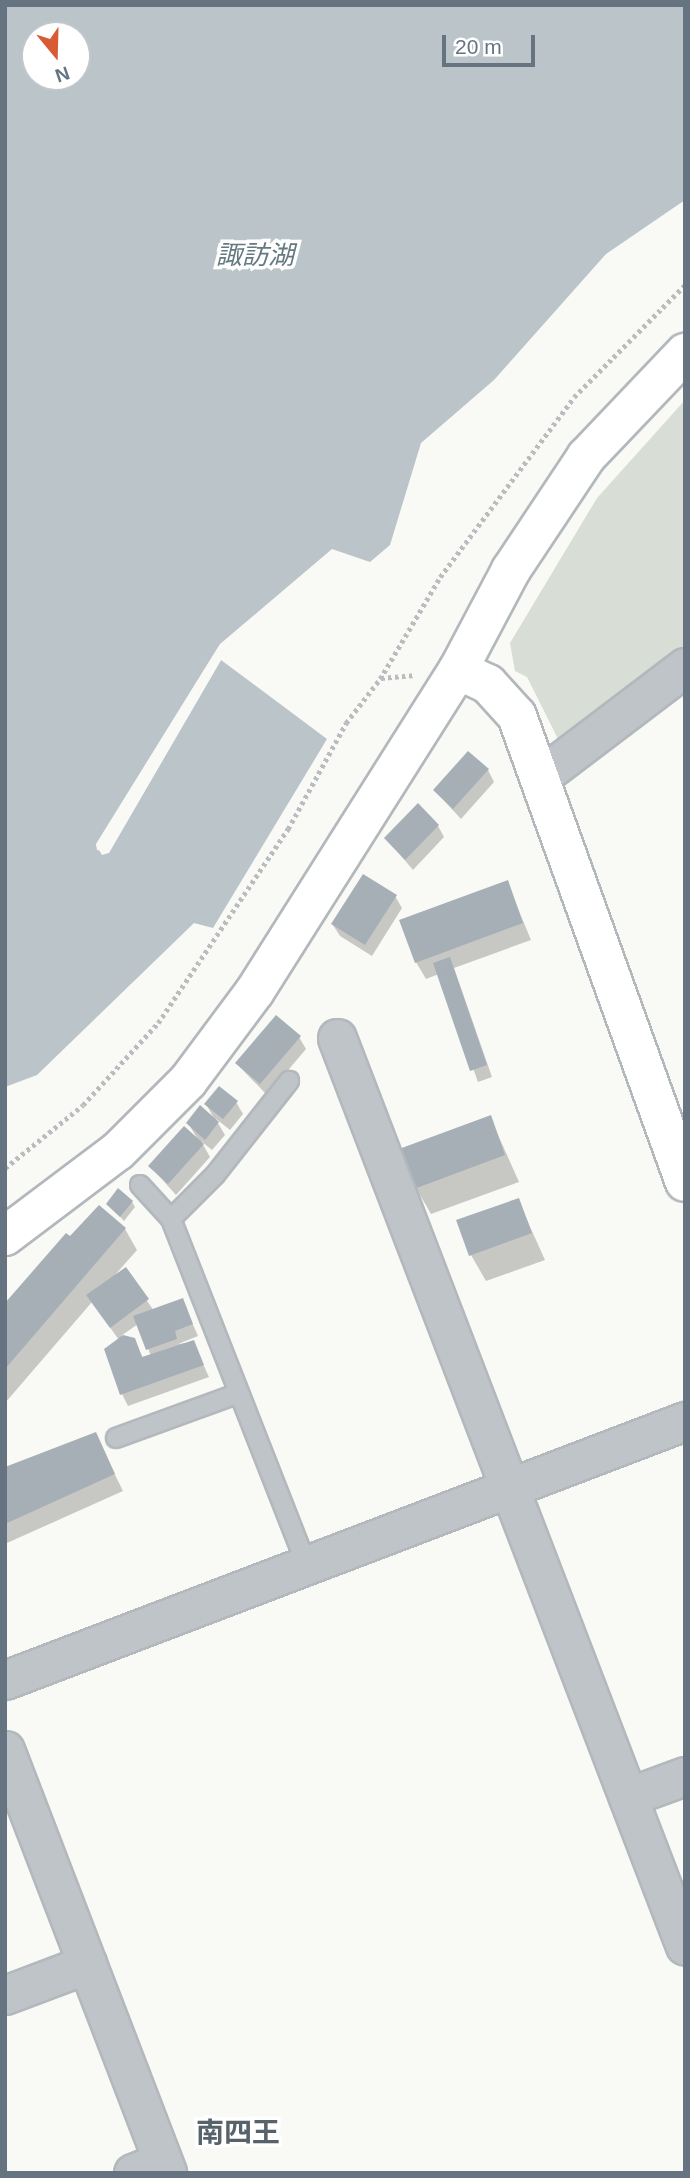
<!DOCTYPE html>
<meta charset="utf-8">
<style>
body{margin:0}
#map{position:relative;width:690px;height:2178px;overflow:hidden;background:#f9f9f6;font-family:Arial,"Noto Sans JP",sans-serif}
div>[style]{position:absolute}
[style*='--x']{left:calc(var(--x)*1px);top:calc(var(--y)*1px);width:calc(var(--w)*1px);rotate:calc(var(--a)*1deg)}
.green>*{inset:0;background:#d8ddd6}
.water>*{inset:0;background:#bac4c9}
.pier>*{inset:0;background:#f9f9f6}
.shadow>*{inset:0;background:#0003}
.building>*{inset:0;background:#a7afb6}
.path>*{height:4.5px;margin-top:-2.25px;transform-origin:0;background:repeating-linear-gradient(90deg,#babdc0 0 3.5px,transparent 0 7px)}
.roads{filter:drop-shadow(2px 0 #b2b8bc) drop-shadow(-2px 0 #b2b8bc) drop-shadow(0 2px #b2b8bc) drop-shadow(0 -2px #b2b8bc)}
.lane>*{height:18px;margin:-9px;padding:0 9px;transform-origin:9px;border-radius:9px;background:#bfc4c8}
.street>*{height:37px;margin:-18.5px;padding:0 18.5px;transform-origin:18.5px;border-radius:18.5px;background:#bfc4c8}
.secondary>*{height:38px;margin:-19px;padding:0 19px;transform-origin:19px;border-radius:19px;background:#fff}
span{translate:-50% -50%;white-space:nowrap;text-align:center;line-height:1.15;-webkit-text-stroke:7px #fff;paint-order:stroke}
.water-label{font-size:26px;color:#657981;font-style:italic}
.quarter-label{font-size:28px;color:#57626b;font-weight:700}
.frame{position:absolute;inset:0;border:7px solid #657480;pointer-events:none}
.north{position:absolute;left:21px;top:21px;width:70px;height:70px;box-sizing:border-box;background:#fff;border:2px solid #c1c7cc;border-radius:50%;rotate:161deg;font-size:19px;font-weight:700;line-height:28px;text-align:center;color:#657480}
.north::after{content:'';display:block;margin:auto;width:24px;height:32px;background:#d95b36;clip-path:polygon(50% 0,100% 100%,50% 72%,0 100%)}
.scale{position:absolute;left:442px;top:35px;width:93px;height:32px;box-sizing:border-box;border:4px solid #657480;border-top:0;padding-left:9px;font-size:21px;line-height:24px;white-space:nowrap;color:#657480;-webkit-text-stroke:5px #fff;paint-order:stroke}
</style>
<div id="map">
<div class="green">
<div style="clip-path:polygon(685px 400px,685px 657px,564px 751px,527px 677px,515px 671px,510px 643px,597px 498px)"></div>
</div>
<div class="water">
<div style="clip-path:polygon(evenodd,5px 5px,685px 5px,685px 200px,606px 254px,494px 380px,421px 443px,390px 545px,370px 562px,332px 549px,220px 644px,96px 844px,97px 850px,109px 852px,221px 660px,327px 739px,213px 928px,194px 923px,37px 1075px,5px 1087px,5px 5px,35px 35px,77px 35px,77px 77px,35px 77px,35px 35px)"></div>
</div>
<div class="pier">
<div style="clip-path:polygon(220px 644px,99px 845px,103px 851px,220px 656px,221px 660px,109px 853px,102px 855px,96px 845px)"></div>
</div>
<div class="shadow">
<div style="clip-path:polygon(488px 770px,494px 782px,461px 819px,435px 791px)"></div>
<div style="clip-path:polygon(438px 826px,444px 837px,413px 870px,386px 838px)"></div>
<div style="clip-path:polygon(507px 882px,531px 940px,454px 968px,492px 1077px,478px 1082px,439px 974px,426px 979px,416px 962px)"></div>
<div style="clip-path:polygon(395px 896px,402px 908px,372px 956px,340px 936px,333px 925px)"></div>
<div style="clip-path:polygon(299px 1037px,306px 1049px,267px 1095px,237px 1064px)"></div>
<div style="clip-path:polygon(236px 1102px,243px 1114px,230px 1130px,215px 1118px,225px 1135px,212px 1150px,201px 1141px,210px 1157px,176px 1195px,150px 1166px,197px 1138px,188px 1123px,215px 1120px,206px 1104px)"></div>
<div style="clip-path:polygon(490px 1117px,519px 1182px,431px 1214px,416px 1188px)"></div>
<div style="clip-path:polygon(518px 1200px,545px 1260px,486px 1281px,471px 1255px)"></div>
<div style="clip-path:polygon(132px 1202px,135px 1207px,124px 1221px,108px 1204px)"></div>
<div style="clip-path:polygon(evenodd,125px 1229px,137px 1250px,115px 1275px,125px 1269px,154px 1311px,182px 1300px,198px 1336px,178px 1344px,193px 1342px,209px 1377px,128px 1406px,122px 1394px,119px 1340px,92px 1302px,5px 1403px,5px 1306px,71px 1238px,125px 1229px,138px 1324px,151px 1356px,143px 1358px,134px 1339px,121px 1336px,138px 1324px)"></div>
<div style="clip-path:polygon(95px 1434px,123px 1491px,7px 1543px,5px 1469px)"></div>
</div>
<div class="building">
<div style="clip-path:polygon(468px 751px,489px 769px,453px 809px,433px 790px)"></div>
<div style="clip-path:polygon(418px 803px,439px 825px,405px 860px,384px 838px)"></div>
<div style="clip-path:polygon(363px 874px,397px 895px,365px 945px,331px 924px)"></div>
<div style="clip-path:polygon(508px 880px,523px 923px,415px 963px,399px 920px)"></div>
<div style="clip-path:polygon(450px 957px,487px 1065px,470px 1071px,433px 963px)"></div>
<div style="clip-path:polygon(276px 1015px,301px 1036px,260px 1084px,235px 1063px)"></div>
<div style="clip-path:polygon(219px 1086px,238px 1101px,223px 1119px,204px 1104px)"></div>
<div style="clip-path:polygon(200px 1105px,219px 1122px,205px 1140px,186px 1123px)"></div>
<div style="clip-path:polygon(491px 1115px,505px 1155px,414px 1189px,399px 1149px)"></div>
<div style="clip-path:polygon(184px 1126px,204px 1144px,168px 1184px,148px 1166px)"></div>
<div style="clip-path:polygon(118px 1188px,133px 1201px,120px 1217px,106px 1204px)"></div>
<div style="clip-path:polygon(519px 1198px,532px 1233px,469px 1256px,456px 1220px)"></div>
<div style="clip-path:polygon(99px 1205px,126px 1228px,5px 1369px,5px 1303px,66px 1233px,70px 1236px)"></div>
<div style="clip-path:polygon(126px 1267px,149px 1299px,110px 1328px,86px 1295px)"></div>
<div style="clip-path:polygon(183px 1298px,193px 1324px,175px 1331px,177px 1339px,146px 1350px,133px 1316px)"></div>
<div style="clip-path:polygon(123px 1335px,135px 1338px,142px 1357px,194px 1340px,204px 1365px,120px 1395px,104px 1349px)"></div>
<div style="clip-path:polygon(96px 1432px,115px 1474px,5px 1524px,5px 1467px)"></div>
</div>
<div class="path">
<div style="--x:381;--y:678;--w:33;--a:-5"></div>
<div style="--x:5;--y:1168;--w:100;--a:-38.9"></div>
<div style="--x:83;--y:1105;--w:111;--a:-47.6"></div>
<div style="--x:158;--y:1023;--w:234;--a:-56.2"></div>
<div style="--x:288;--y:829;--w:121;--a:-61.3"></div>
<div style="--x:346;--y:723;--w:56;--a:-52.3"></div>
<div style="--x:380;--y:679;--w:118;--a:-59.5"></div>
<div style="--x:440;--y:577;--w:224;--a:-53.3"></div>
<div style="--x:574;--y:397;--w:158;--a:-45.3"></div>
</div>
<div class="roads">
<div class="lane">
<div style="--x:140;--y:1185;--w:46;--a:47.6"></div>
<div style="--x:171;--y:1219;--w:373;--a:68.6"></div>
<div style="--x:171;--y:1219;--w:62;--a:-45"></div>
<div style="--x:215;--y:1175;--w:120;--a:-51.8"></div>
<div style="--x:116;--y:1438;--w:129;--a:-20"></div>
</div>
<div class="street">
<div style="--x:540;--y:777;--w:182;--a:-37.2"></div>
<div style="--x:337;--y:1038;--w:972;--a:69.03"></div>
<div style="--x:5;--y:1680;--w:728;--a:-20.85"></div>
<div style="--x:5;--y:1750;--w:453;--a:69"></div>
<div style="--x:628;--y:1797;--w:61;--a:-20.2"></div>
<div style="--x:5;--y:1995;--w:88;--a:-20.7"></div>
<div style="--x:133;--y:2173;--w:31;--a:-22"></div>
</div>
<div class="secondary">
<div style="--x:458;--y:670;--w:33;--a:25"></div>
<div style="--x:488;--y:684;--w:43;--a:47.8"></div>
<div style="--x:517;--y:716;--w:495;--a:70.2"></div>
<div style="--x:5;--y:1236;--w:141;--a:-37"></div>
<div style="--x:118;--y:1151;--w:99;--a:-45"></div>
<div style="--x:188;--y:1081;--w:112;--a:-53.3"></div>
<div style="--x:255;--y:991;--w:380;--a:-57.7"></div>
<div style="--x:458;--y:670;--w:113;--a:-62.1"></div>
<div style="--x:511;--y:570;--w:136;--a:-56.4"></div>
<div style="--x:586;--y:457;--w:144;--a:-46.4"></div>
</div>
</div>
<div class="water-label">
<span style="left:255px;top:256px">諏訪湖</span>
</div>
<div class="quarter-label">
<span style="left:238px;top:2133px">南四王</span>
</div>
<div class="frame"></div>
<div class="north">N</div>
<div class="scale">20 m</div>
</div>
